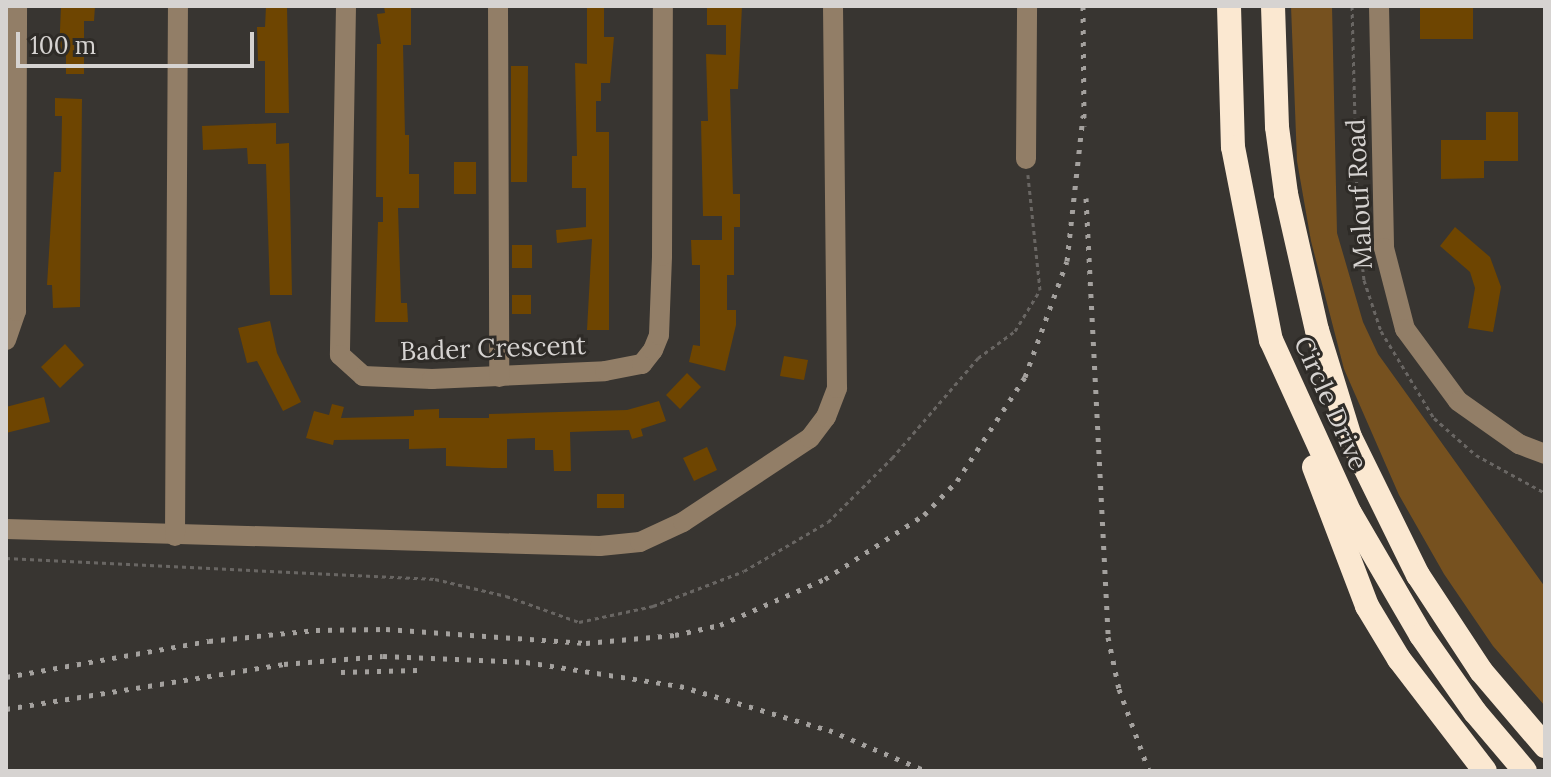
<!DOCTYPE html>
<style>
body{margin:0}
#map{position:relative;width:1551px;height:777px;overflow:hidden;background:#383531;font-family:Lora,serif}
div>[style]{position:absolute}
[style*='--x']{left:calc(var(--x)*1px);top:calc(var(--y)*1px);width:calc(var(--w)*1px);rotate:calc(var(--a)*1deg)}
.green>*{inset:0;background:#76511f}
.building>*{inset:0;background:#6e4501}
.path>*{height:3px;margin-top:-1.5px;transform-origin:0;background:repeating-linear-gradient(90deg,#696663 0 4px,transparent 0 8px)}
.minor>*{height:20px;margin:-10px;padding:0 10px;transform-origin:10px;border-radius:10px;background:#927e67}
.highway>*{height:24px;margin:-12px;padding:0 12px;transform-origin:12px;border-radius:12px;background:#fbe8d1}
.rail>*{height:5px;margin-top:-2.5px;transform-origin:0;background:repeating-linear-gradient(90deg,#a4a19e 0 4px,transparent 0 12px)}
span{translate:-50% -50%;white-space:nowrap;text-align:center;line-height:1.15;-webkit-text-stroke:6px #2e2b27;paint-order:stroke}
.street-label{font-size:26px;color:#d6d3d1}
.frame{position:absolute;inset:0;border:8px solid #d6d3d1;pointer-events:none}
.scale{position:absolute;left:16px;top:32px;width:238px;height:36px;box-sizing:border-box;border:4px solid #d6d3d1;border-top:0;padding-left:10px;font-size:24px;line-height:28px;white-space:nowrap;color:#d6d3d1;-webkit-text-stroke:6px #2e2b27;paint-order:stroke}
</style>
<div id="map">
<div class="green">
<div style="clip-path:polygon(1291px 6px,1332px 6px,1337px 233px,1363px 322px,1378px 354px,1545px 587px,1545px 706px,1493px 646px,1444px 574px,1399px 495px,1344px 369px,1311px 241px,1297px 161px)"></div>
</div>
<div class="building">
<div style="clip-path:polygon(61px 6px,95px 6px,94px 21px,84px 21px,84px 74px,66px 74px,66px 54px,59px 54px)"></div>
<div style="clip-path:polygon(266px 6px,287px 6px,289px 113px,265px 113px,265px 61px,258px 61px,257px 27px,265px 27px)"></div>
<div style="clip-path:polygon(384px 6px,411px 6px,411px 45px,403px 45px,405px 135px,409px 135px,409px 174px,419px 174px,419px 208px,398px 208px,401px 303px,407px 303px,408px 322px,375px 322px,378px 222px,383px 222px,383px 197px,376px 197px,377px 44px,381px 44px,377px 14px,385px 13px)"></div>
<div style="clip-path:polygon(587px 6px,604px 6px,604px 37px,614px 37px,610px 83px,601px 83px,601px 101px,596px 101px,596px 132px,609px 132px,609px 330px,587px 330px,592px 239px,557px 243px,556px 230px,586px 227px,586px 188px,572px 188px,572px 156px,577px 156px,575px 63px,587px 64px)"></div>
<div style="clip-path:polygon(707px 6px,742px 6px,738px 89px,730px 89px,733px 194px,740px 194px,740px 227px,734px 227px,734px 275px,727px 275px,727px 310px,736px 310px,736px 325px,725px 371px,689px 362px,693px 345px,700px 346px,700px 265px,692px 265px,691px 240px,722px 240px,722px 216px,703px 216px,701px 121px,708px 121px,706px 54px,726px 55px,726px 25px,707px 25px)"></div>
<div style="clip-path:polygon(1420px 6px,1473px 6px,1473px 39px,1420px 39px)"></div>
<div style="clip-path:polygon(511px 66px,528px 66px,527px 182px,511px 182px)"></div>
<div style="clip-path:polygon(55px 98px,82px 99px,80px 307px,53px 308px,52px 285px,47px 285px,54px 172px,61px 172px,62px 116px,55px 116px)"></div>
<div style="clip-path:polygon(1486px 112px,1518px 112px,1518px 161px,1484px 161px,1484px 178px,1441px 179px,1441px 140px,1486px 140px)"></div>
<div style="clip-path:polygon(276px 123px,276px 144px,289px 143px,292px 295px,270px 295px,266px 164px,248px 164px,247px 148px,203px 150px,202px 126px)"></div>
<div style="clip-path:polygon(454px 162px,476px 162px,476px 194px,454px 194px)"></div>
<div style="clip-path:polygon(1455px 227px,1490px 257px,1501px 287px,1493px 332px,1468px 328px,1475px 288px,1470px 272px,1440px 246px)"></div>
<div style="clip-path:polygon(512px 245px,532px 245px,532px 268px,512px 268px)"></div>
<div style="clip-path:polygon(512px 295px,531px 295px,531px 314px,512px 314px)"></div>
<div style="clip-path:polygon(270px 321px,277px 353px,301px 402px,283px 411px,257px 361px,247px 363px,238px 328px)"></div>
<div style="clip-path:polygon(65px 344px,84px 365px,60px 388px,41px 367px)"></div>
<div style="clip-path:polygon(784px 356px,808px 360px,804px 380px,780px 376px)"></div>
<div style="clip-path:polygon(687px 373px,701px 387px,680px 409px,666px 395px)"></div>
<div style="clip-path:polygon(44px 397px,50px 422px,6px 433px,6px 407px)"></div>
<div style="clip-path:polygon(659px 401px,666px 421px,641px 429px,643px 436px,632px 439px,629px 430px,570px 432px,571px 471px,554px 471px,553px 450px,535px 450px,535px 438px,507px 439px,507px 468px,492px 468px,446px 466px,446px 448px,409px 449px,409px 439px,334px 440px,333px 445px,306px 438px,314px 411px,329px 415px,332px 404px,344px 407px,341px 418px,414px 416px,414px 410px,439px 409px,439px 418px,489px 418px,489px 414px,627px 410px)"></div>
<div style="clip-path:polygon(707px 447px,717px 470px,694px 481px,683px 458px)"></div>
<div style="clip-path:polygon(597px 494px,624px 494px,624px 508px,597px 508px)"></div>
</div>
<div class="path">
<div style="--x:1352;--y:6;--w:222;--a:88.5"></div>
<div style="--x:1358;--y:228;--w:52;--a:83.4"></div>
<div style="--x:1364;--y:280;--w:54;--a:71.6"></div>
<div style="--x:1381;--y:331;--w:102;--a:58.7"></div>
<div style="--x:1434;--y:418;--w:56;--a:41.4"></div>
<div style="--x:1476;--y:455;--w:79;--a:28.8"></div>
<div style="--x:6;--y:558;--w:430;--a:2.8"></div>
<div style="--x:435;--y:579;--w:73;--a:13.5"></div>
<div style="--x:506;--y:596;--w:77;--a:19.6"></div>
<div style="--x:579;--y:622;--w:76;--a:-12.2"></div>
<div style="--x:653;--y:606;--w:97;--a:-21"></div>
<div style="--x:744;--y:571;--w:97;--a:-30.3"></div>
<div style="--x:828;--y:522;--w:91;--a:-45"></div>
<div style="--x:892;--y:458;--w:132;--a:-49.3"></div>
<div style="--x:978;--y:358;--w:46;--a:-36.1"></div>
<div style="--x:1015;--y:331;--w:48;--a:-58.6"></div>
<div style="--x:1040;--y:290;--w:116;--a:-96"></div>
</div>
<div class="minor">
<div style="--x:346;--y:6;--w:349;--a:91"></div>
<div style="--x:340;--y:355;--w:31;--a:42"></div>
<div style="--x:363;--y:376;--w:69;--a:2.5"></div>
<div style="--x:432;--y:379;--w:173;--a:-2.6"></div>
<div style="--x:605;--y:371;--w:38;--a:-11"></div>
<div style="--x:642;--y:364;--w:18;--a:-52"></div>
<div style="--x:653;--y:350;--w:16;--a:-68"></div>
<div style="--x:659;--y:335;--w:79;--a:-87.8"></div>
<div style="--x:662;--y:256;--w:250;--a:-89.8"></div>
<div style="--x:498;--y:6;--w:371;--a:89.8"></div>
<div style="--x:1379;--y:6;--w:242;--a:88.8"></div>
<div style="--x:1384;--y:248;--w:84;--a:75.5"></div>
<div style="--x:1405;--y:329;--w:89;--a:53.6"></div>
<div style="--x:1458;--y:401;--w:75;--a:35.2"></div>
<div style="--x:1519;--y:444;--w:28;--a:21"></div>
<div style="--x:1026;--y:159;--w:153;--a:-89.6"></div>
<div style="--x:6;--y:340;--w:31;--a:-71"></div>
<div style="--x:16;--y:311;--w:305;--a:-89.8"></div>
<div style="--x:6;--y:529;--w:594;--a:1.64"></div>
<div style="--x:600;--y:546;--w:40;--a:-5.7"></div>
<div style="--x:640;--y:542;--w:47;--a:-24.9"></div>
<div style="--x:683;--y:522;--w:152;--a:-33.5"></div>
<div style="--x:810;--y:438;--w:26;--a:-53"></div>
<div style="--x:826;--y:417;--w:31;--a:-69"></div>
<div style="--x:837;--y:388;--w:382;--a:-90.6"></div>
<div style="--x:175;--y:536;--w:530;--a:-89.68"></div>
</div>
<div class="highway">
<div style="--x:1229;--y:6;--w:141;--a:88.4"></div>
<div style="--x:1233;--y:147;--w:197;--a:78.9"></div>
<div style="--x:1271;--y:340;--w:190;--a:65.5"></div>
<div style="--x:1350;--y:513;--w:141;--a:59.8"></div>
<div style="--x:1421;--y:635;--w:94;--a:55"></div>
<div style="--x:1475;--y:712;--w:77;--a:49.7"></div>
<div style="--x:1273;--y:6;--w:121;--a:88.1"></div>
<div style="--x:1277;--y:127;--w:68;--a:82.3"></div>
<div style="--x:1286;--y:194;--w:139;--a:77.2"></div>
<div style="--x:1317;--y:330;--w:112;--a:72.9"></div>
<div style="--x:1350;--y:437;--w:154;--a:63.8"></div>
<div style="--x:1418;--y:575;--w:115;--a:56.7"></div>
<div style="--x:1481;--y:671;--w:99;--a:49.5"></div>
<div style="--x:1314;--y:467;--w:149;--a:69.1"></div>
<div style="--x:1367;--y:606;--w:62;--a:58.9"></div>
<div style="--x:1399;--y:659;--w:141;--a:52.5"></div>
</div>
<div class="rail">
<div style="--x:1083;--y:6;--w:120;--a:89.5"></div>
<div style="--x:1086;--y:198;--w:440;--a:87.1"></div>
<div style="--x:1108;--y:637;--w:53;--a:78.1"></div>
<div style="--x:1119;--y:689;--w:87;--a:69.9"></div>
<div style="--x:341;--y:672;--w:76;--a:-1.5"></div>
<div style="--x:6;--y:677;--w:206;--a:-10.1"></div>
<div style="--x:209;--y:641;--w:108;--a:-5.9"></div>
<div style="--x:316;--y:630;--w:70;--a:-0.8"></div>
<div style="--x:386;--y:629;--w:200;--a:4"></div>
<div style="--x:586;--y:643;--w:89;--a:-5.1"></div>
<div style="--x:675;--y:635;--w:46;--a:-12.5"></div>
<div style="--x:720;--y:625;--w:115;--a:-23.7"></div>
<div style="--x:825;--y:579;--w:118;--a:-32.9"></div>
<div style="--x:924;--y:515;--w:47;--a:-45.9"></div>
<div style="--x:957;--y:481;--w:124;--a:-56.8"></div>
<div style="--x:1025;--y:377;--w:123;--a:-70.1"></div>
<div style="--x:1067;--y:261;--w:146;--a:-83.7"></div>
<div style="--x:6;--y:709;--w:282;--a:-9.2"></div>
<div style="--x:284;--y:664;--w:99;--a:-4.6"></div>
<div style="--x:383;--y:656;--w:143;--a:2.4"></div>
<div style="--x:526;--y:662;--w:156;--a:8.9"></div>
<div style="--x:680;--y:686;--w:155;--a:16.5"></div>
<div style="--x:829;--y:730;--w:105;--a:22.9"></div>
</div>
<div class="street-label">
<span style="left:1359px;top:194px;rotate:-93deg">Malouf Road</span>
<span style="left:493px;top:348px;rotate:-2deg">Bader Crescent</span>
<span style="left:1331px;top:403px;rotate:66deg">Circle Drive</span>
</div>
<div class="frame"></div>
<div class="scale">100 m</div>
</div>
